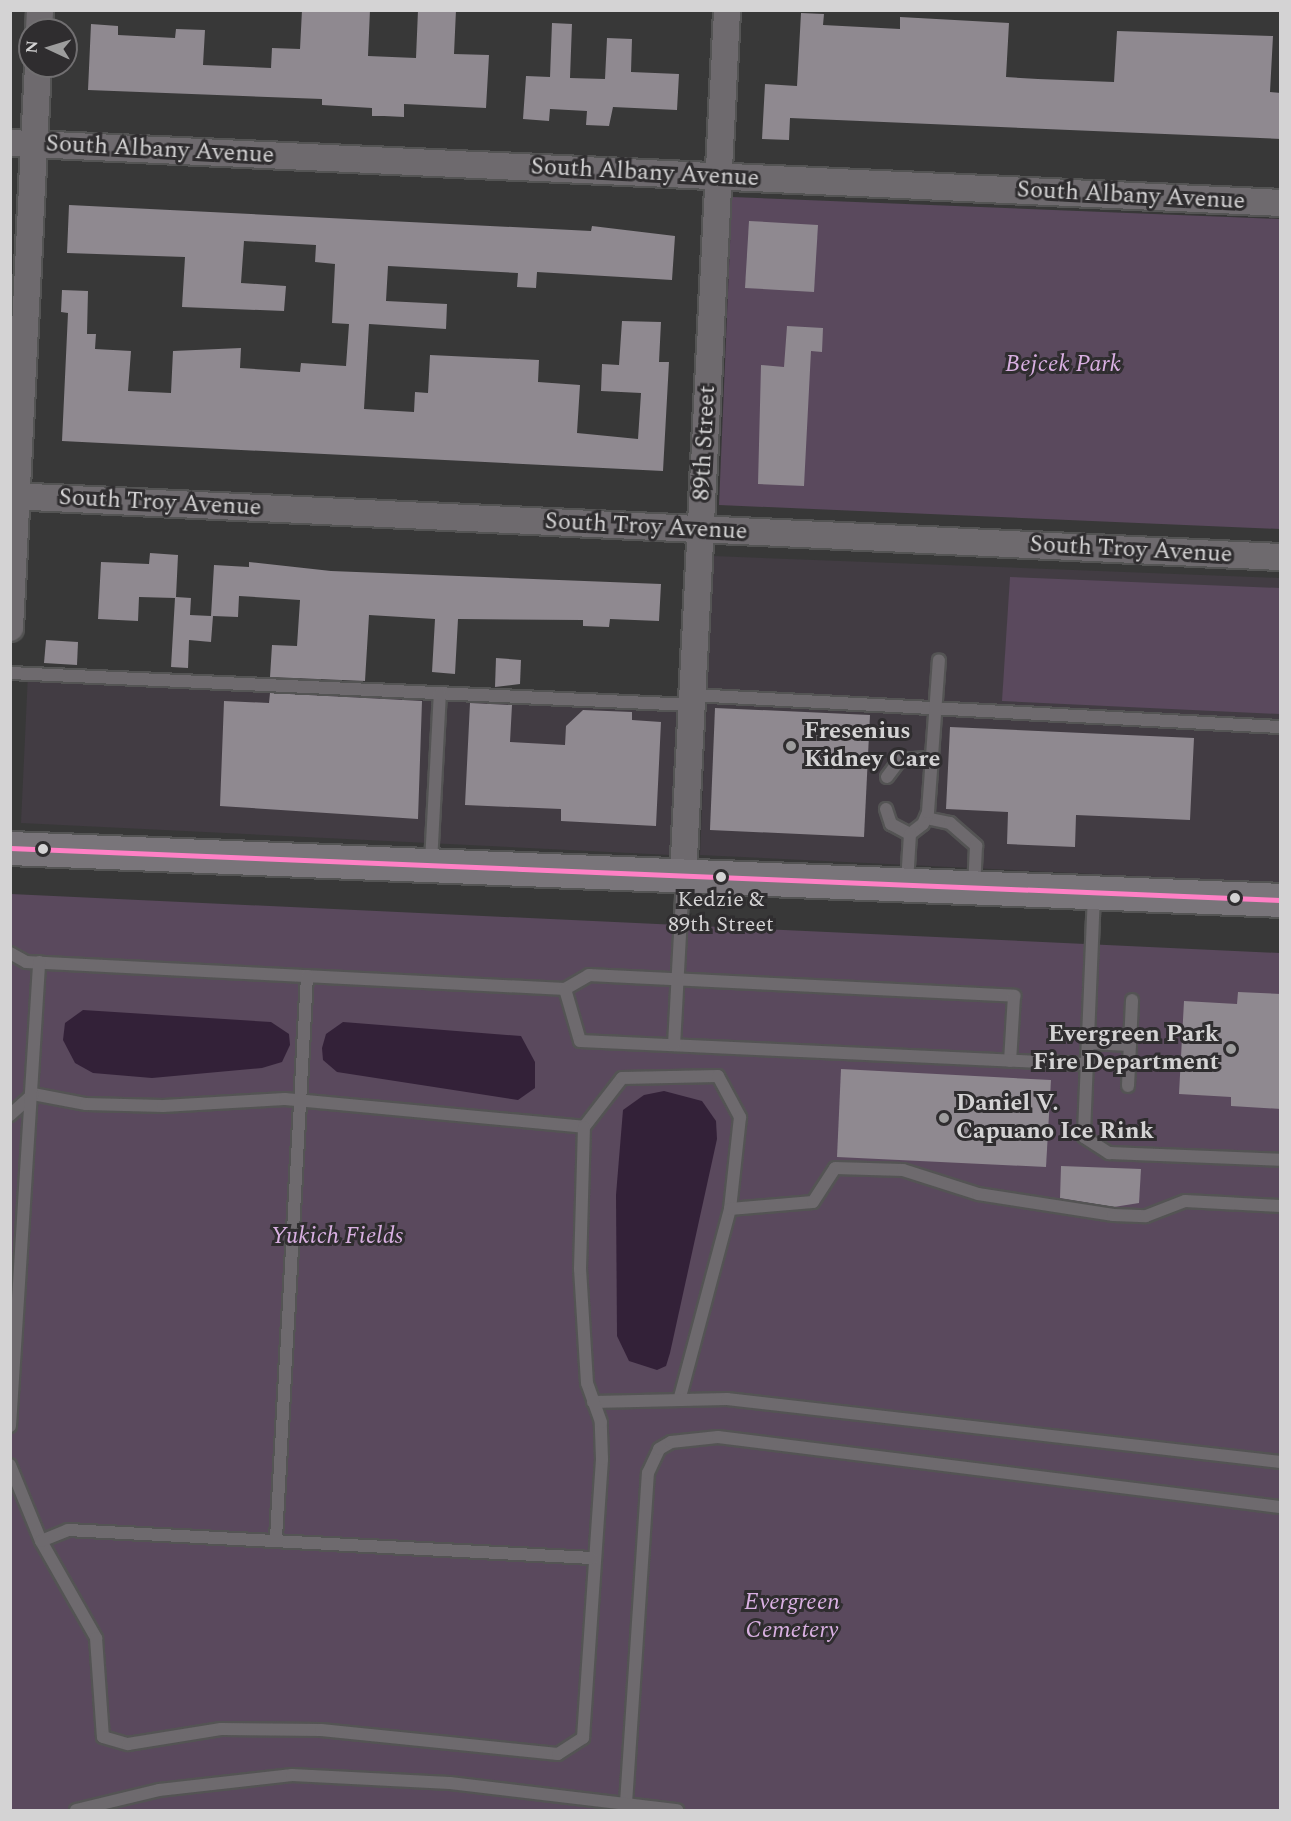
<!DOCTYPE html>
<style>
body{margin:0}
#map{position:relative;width:1291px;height:1821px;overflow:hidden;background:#383838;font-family:Spectral,serif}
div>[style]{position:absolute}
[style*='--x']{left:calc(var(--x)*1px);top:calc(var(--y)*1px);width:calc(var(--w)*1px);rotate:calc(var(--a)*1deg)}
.built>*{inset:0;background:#423c43}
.green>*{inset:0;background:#5a495d}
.water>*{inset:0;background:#332138}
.building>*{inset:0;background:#8f8990}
.roads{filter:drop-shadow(2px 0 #545454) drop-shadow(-2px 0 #545454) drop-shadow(0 2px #545454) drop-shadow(0 -2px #545454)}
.service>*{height:12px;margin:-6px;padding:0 6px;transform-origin:6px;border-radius:6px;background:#6e6a6e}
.minor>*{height:26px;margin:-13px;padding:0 13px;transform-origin:13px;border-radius:13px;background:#6e6a6e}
.secondary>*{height:33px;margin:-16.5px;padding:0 16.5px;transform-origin:16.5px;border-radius:16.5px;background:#79757a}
.bus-1>*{height:4.5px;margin:-2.25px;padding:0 2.25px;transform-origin:2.25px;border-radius:2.25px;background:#ff80c5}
.dots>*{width:16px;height:16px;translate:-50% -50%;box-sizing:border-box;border:3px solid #2f2d2f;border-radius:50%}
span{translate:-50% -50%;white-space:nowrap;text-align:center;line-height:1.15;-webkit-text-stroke:6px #2f2d2f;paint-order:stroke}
.bus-label{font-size:22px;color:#d4d3d4}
.street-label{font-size:24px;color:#d4d3d4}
.park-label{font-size:24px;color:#d9b0e2;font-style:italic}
.poi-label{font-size:24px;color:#d4d3d4;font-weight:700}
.left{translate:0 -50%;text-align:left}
.right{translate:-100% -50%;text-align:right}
.frame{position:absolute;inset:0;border:12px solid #d4d3d4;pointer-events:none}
.north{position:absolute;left:18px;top:18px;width:60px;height:60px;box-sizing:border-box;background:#2f2d2f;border:2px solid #716f71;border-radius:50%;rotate:274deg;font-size:16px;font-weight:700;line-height:24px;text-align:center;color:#d4d3d4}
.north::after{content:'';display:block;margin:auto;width:21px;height:27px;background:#9d9d9d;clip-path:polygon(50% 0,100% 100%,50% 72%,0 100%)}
</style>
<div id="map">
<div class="built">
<div style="clip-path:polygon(713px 556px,1280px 578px,1280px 883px,700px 855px)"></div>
<div style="clip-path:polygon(28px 674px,678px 705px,670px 855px,21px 823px)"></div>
</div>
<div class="green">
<div style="clip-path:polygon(732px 197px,1280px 219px,1280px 529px,719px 505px)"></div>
<div style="clip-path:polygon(1010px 577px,1280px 588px,1280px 714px,1002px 701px)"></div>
<div style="clip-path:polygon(11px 894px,1280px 953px,1280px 1810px,11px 1810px)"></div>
</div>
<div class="water">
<div style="clip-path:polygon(83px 1010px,271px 1022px,289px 1034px,290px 1045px,282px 1062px,262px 1068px,152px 1078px,93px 1073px,75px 1063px,63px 1040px,65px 1023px)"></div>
<div style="clip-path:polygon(343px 1022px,521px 1036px,535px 1062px,535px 1088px,518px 1100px,337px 1072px,323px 1060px,322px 1048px,326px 1034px)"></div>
<div style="clip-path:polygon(664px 1091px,702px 1101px,716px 1121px,717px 1139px,670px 1353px,666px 1366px,657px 1370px,629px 1361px,617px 1336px,616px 1195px,623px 1110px,644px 1095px)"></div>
</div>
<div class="building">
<div style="clip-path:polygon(302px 10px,370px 10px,368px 56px,416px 58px,418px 10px,456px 10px,454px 54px,489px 55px,486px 108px,404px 104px,404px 117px,384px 116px,372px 116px,372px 108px,322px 105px,322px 99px,88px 90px,91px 24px,118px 26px,118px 35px,175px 38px,176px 29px,205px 30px,203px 65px,271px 68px,272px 48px,300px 49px)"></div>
<div style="clip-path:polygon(801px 13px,824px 14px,823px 25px,900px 29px,900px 17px,1009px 23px,1006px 77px,1038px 79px,1114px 82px,1117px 31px,1273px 36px,1270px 92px,1281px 93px,1281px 139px,790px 118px,789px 140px,762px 139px,765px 84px,797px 86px)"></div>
<div style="clip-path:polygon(552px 23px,572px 24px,570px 78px,605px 79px,607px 38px,632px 39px,631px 72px,679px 74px,677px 110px,613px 107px,609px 126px,586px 125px,587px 111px,550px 109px,549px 121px,523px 119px,526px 76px,550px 77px)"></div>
<div style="clip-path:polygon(69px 205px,591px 231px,592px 226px,675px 236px,672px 280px,537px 272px,536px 288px,517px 287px,518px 273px,388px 266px,386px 301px,447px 304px,446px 329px,369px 324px,364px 409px,414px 412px,415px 392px,428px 393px,430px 355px,539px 360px,538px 382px,580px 385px,577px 433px,638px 439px,641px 393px,601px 391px,602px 364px,619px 365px,622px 321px,661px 322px,659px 362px,669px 362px,663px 471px,62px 441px,68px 313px,61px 312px,62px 290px,88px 291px,87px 334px,96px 334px,95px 349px,131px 351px,128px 391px,171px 393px,173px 351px,241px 348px,240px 368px,300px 372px,301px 363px,346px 366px,349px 324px,332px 323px,335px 264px,315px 262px,316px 245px,244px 241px,241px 283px,286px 286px,284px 311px,182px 307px,185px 257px,67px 253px)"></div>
<div style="clip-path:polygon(749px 221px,818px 225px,814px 292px,745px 288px)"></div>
<div style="clip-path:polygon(787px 326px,823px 328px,822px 352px,811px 351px,804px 486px,758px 484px,761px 365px,784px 367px)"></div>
<div style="clip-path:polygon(150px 553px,178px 555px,176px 597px,191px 598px,190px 615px,211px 616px,214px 565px,249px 567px,249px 562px,331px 571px,661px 584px,659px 621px,610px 619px,609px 627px,583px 626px,583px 620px,458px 619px,455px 674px,432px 672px,435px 619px,369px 615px,365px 681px,270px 677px,272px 645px,297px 646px,300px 600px,239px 596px,238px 617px,213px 616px,211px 642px,189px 640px,188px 668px,171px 667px,175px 598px,139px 597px,138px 621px,98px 619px,101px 562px,149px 564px)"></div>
<div style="clip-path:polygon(46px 640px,78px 642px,77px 665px,44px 663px)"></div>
<div style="clip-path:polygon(496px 658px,521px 660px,520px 684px,495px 687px)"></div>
<div style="clip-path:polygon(270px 693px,422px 701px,418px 819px,220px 806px,224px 701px,269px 703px)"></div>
<div style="clip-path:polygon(470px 703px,512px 705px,510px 742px,565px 745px,566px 726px,583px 710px,632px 712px,632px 720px,661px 722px,656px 826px,561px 821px,561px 809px,465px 805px)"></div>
<div style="clip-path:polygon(715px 708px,870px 715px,864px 837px,710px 830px)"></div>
<div style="clip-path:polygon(950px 727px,1194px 738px,1190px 820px,1076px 815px,1075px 847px,1007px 844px,1008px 812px,946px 809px)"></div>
<div style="clip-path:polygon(1238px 992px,1281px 994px,1281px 1109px,1231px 1106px,1231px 1097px,1179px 1094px,1184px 1001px,1237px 1004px)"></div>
<div style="clip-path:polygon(841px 1069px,1051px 1080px,1046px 1167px,837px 1157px)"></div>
<div style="clip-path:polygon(1061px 1166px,1141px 1169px,1139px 1203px,1114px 1207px,1060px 1198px)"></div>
</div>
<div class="roads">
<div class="service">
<div style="--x:10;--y:673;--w:683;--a:2.69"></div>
<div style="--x:692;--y:695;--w:589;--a:3.12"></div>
<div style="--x:887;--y:777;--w:21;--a:-53"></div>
<div style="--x:900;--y:760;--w:31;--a:-4"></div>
<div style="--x:886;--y:809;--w:16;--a:72"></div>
<div style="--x:891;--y:824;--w:21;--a:28"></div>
<div style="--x:926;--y:818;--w:25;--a:12"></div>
<div style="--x:950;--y:823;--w:35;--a:41"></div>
<div style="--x:976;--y:846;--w:42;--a:92.7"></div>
<div style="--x:910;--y:834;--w:16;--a:-38"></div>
<div style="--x:923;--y:824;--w:13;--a:-67"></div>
<div style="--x:928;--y:812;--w:152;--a:-85.9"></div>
<div style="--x:431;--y:863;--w:169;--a:-87"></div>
<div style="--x:907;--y:883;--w:49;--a:-86.5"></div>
<div style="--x:1094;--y:894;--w:243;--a:92.4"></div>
<div style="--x:1084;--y:1137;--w:30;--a:33"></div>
<div style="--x:1109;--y:1153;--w:171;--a:2.3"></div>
<div style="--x:10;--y:953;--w:18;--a:29"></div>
<div style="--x:26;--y:962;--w:540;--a:2.87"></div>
<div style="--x:565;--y:989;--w:28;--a:-30"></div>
<div style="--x:589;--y:975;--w:426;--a:2.8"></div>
<div style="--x:1014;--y:996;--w:65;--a:93.5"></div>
<div style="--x:565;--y:989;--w:54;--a:73.9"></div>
<div style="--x:580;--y:1041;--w:508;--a:2.6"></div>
<div style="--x:1088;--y:1043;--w:42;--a:2.7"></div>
<div style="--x:674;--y:1045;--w:168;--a:-86.9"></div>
<div style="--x:1128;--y:1086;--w:86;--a:-87.3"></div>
<div style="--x:33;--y:1094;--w:54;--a:10.7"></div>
<div style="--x:86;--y:1104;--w:77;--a:1.5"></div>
<div style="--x:163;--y:1106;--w:122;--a:-3.3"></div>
<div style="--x:285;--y:1099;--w:300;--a:5.3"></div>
<div style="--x:584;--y:1127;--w:62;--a:-52.2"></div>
<div style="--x:622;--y:1078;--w:96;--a:-1.2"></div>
<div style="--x:718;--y:1076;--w:47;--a:61.8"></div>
<div style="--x:740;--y:1117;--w:93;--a:96.2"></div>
<div style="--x:730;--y:1209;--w:195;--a:104.9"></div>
<div style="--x:10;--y:1115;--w:31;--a:-42"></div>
<div style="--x:730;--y:1209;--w:83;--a:-4.8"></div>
<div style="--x:813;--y:1202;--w:40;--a:-57.1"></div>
<div style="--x:835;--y:1168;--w:68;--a:1.7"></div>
<div style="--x:903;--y:1170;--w:79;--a:17.7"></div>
<div style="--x:978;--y:1194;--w:137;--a:8.8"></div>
<div style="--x:1113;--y:1215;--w:33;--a:2"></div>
<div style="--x:1146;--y:1216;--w:42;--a:-21"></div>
<div style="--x:1185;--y:1201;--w:95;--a:3"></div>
<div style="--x:593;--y:1402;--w:134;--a:-1.3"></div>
<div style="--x:727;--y:1399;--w:557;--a:6.5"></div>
<div style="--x:10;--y:1426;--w:465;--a:-86.4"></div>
<div style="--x:10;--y:1465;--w:82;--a:67.8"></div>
<div style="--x:41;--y:1541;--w:112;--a:60.4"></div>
<div style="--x:96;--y:1638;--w:99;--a:86"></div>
<div style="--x:103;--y:1737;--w:26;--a:16"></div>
<div style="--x:128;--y:1744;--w:94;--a:-9.2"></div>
<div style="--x:221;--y:1729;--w:100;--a:0.6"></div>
<div style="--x:321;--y:1730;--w:238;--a:5.8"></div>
<div style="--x:558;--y:1754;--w:30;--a:-33"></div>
<div style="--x:583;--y:1738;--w:280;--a:-86.1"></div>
<div style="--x:602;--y:1459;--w:37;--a:-92"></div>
<div style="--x:601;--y:1422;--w:41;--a:-109.7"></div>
<div style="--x:587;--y:1383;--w:114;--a:-93.5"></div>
<div style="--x:580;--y:1269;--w:142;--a:-88.4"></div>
<div style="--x:276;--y:1538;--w:563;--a:-86.84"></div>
<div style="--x:41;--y:1541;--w:29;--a:-22"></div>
<div style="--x:68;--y:1530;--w:524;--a:3.06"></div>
<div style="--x:626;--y:1803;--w:331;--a:-86.2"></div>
<div style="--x:648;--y:1473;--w:26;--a:-65"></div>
<div style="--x:659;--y:1449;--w:14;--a:-30"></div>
<div style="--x:671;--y:1442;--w:47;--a:-6.1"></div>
<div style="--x:718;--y:1437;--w:566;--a:7.1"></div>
<div style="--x:76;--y:1810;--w:85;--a:-13.5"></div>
<div style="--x:159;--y:1790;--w:134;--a:-6.4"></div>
<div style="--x:292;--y:1775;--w:158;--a:2.9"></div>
<div style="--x:450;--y:1783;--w:229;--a:6.8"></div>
</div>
<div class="minor">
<div style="--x:39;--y:30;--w:20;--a:-87"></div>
<div style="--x:10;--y:143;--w:1271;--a:2.7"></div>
<div style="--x:10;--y:496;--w:1271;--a:2.75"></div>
<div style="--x:10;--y:628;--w:563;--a:-87.15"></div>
<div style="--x:683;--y:877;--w:868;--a:-87.09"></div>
</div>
<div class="secondary">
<div style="--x:10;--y:848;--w:1271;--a:2.34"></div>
</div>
</div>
<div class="bus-1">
<div style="--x:10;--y:848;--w:1271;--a:2.34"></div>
</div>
<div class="dots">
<div style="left:791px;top:746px;background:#9d9d9d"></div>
<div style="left:43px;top:849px;background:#d4d3d4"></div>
<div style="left:721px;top:877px;background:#d4d3d4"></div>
<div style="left:1235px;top:898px;background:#d4d3d4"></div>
<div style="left:1231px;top:1049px;background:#9d9d9d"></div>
<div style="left:944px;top:1118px;background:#9d9d9d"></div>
</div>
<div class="bus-label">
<span style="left:721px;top:912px">Kedzie &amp;<br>89th Street</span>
</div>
<div class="street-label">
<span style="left:160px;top:150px;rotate:3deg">South Albany Avenue</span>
<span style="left:645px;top:173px;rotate:3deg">South Albany Avenue</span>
<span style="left:1131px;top:196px;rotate:3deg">South Albany Avenue</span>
<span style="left:705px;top:443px;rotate:-87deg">89th Street</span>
<span style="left:160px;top:503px;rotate:3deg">South Troy Avenue</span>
<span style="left:646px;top:527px;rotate:3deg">South Troy Avenue</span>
<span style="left:1131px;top:550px;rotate:3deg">South Troy Avenue</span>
</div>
<div class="park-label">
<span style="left:1063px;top:365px">Bejcek Park</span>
<span style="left:337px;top:1237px">Yukich Fields</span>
<span style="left:792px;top:1617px">Evergreen<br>Cemetery</span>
</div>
<div class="poi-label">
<span class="left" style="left:804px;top:746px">Fresenius<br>Kidney Care</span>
<span class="right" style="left:1219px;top:1049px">Evergreen Park<br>Fire Department</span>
<span class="left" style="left:956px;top:1118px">Daniel V.<br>Capuano Ice Rink</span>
</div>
<div class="frame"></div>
<div class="north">N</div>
</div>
